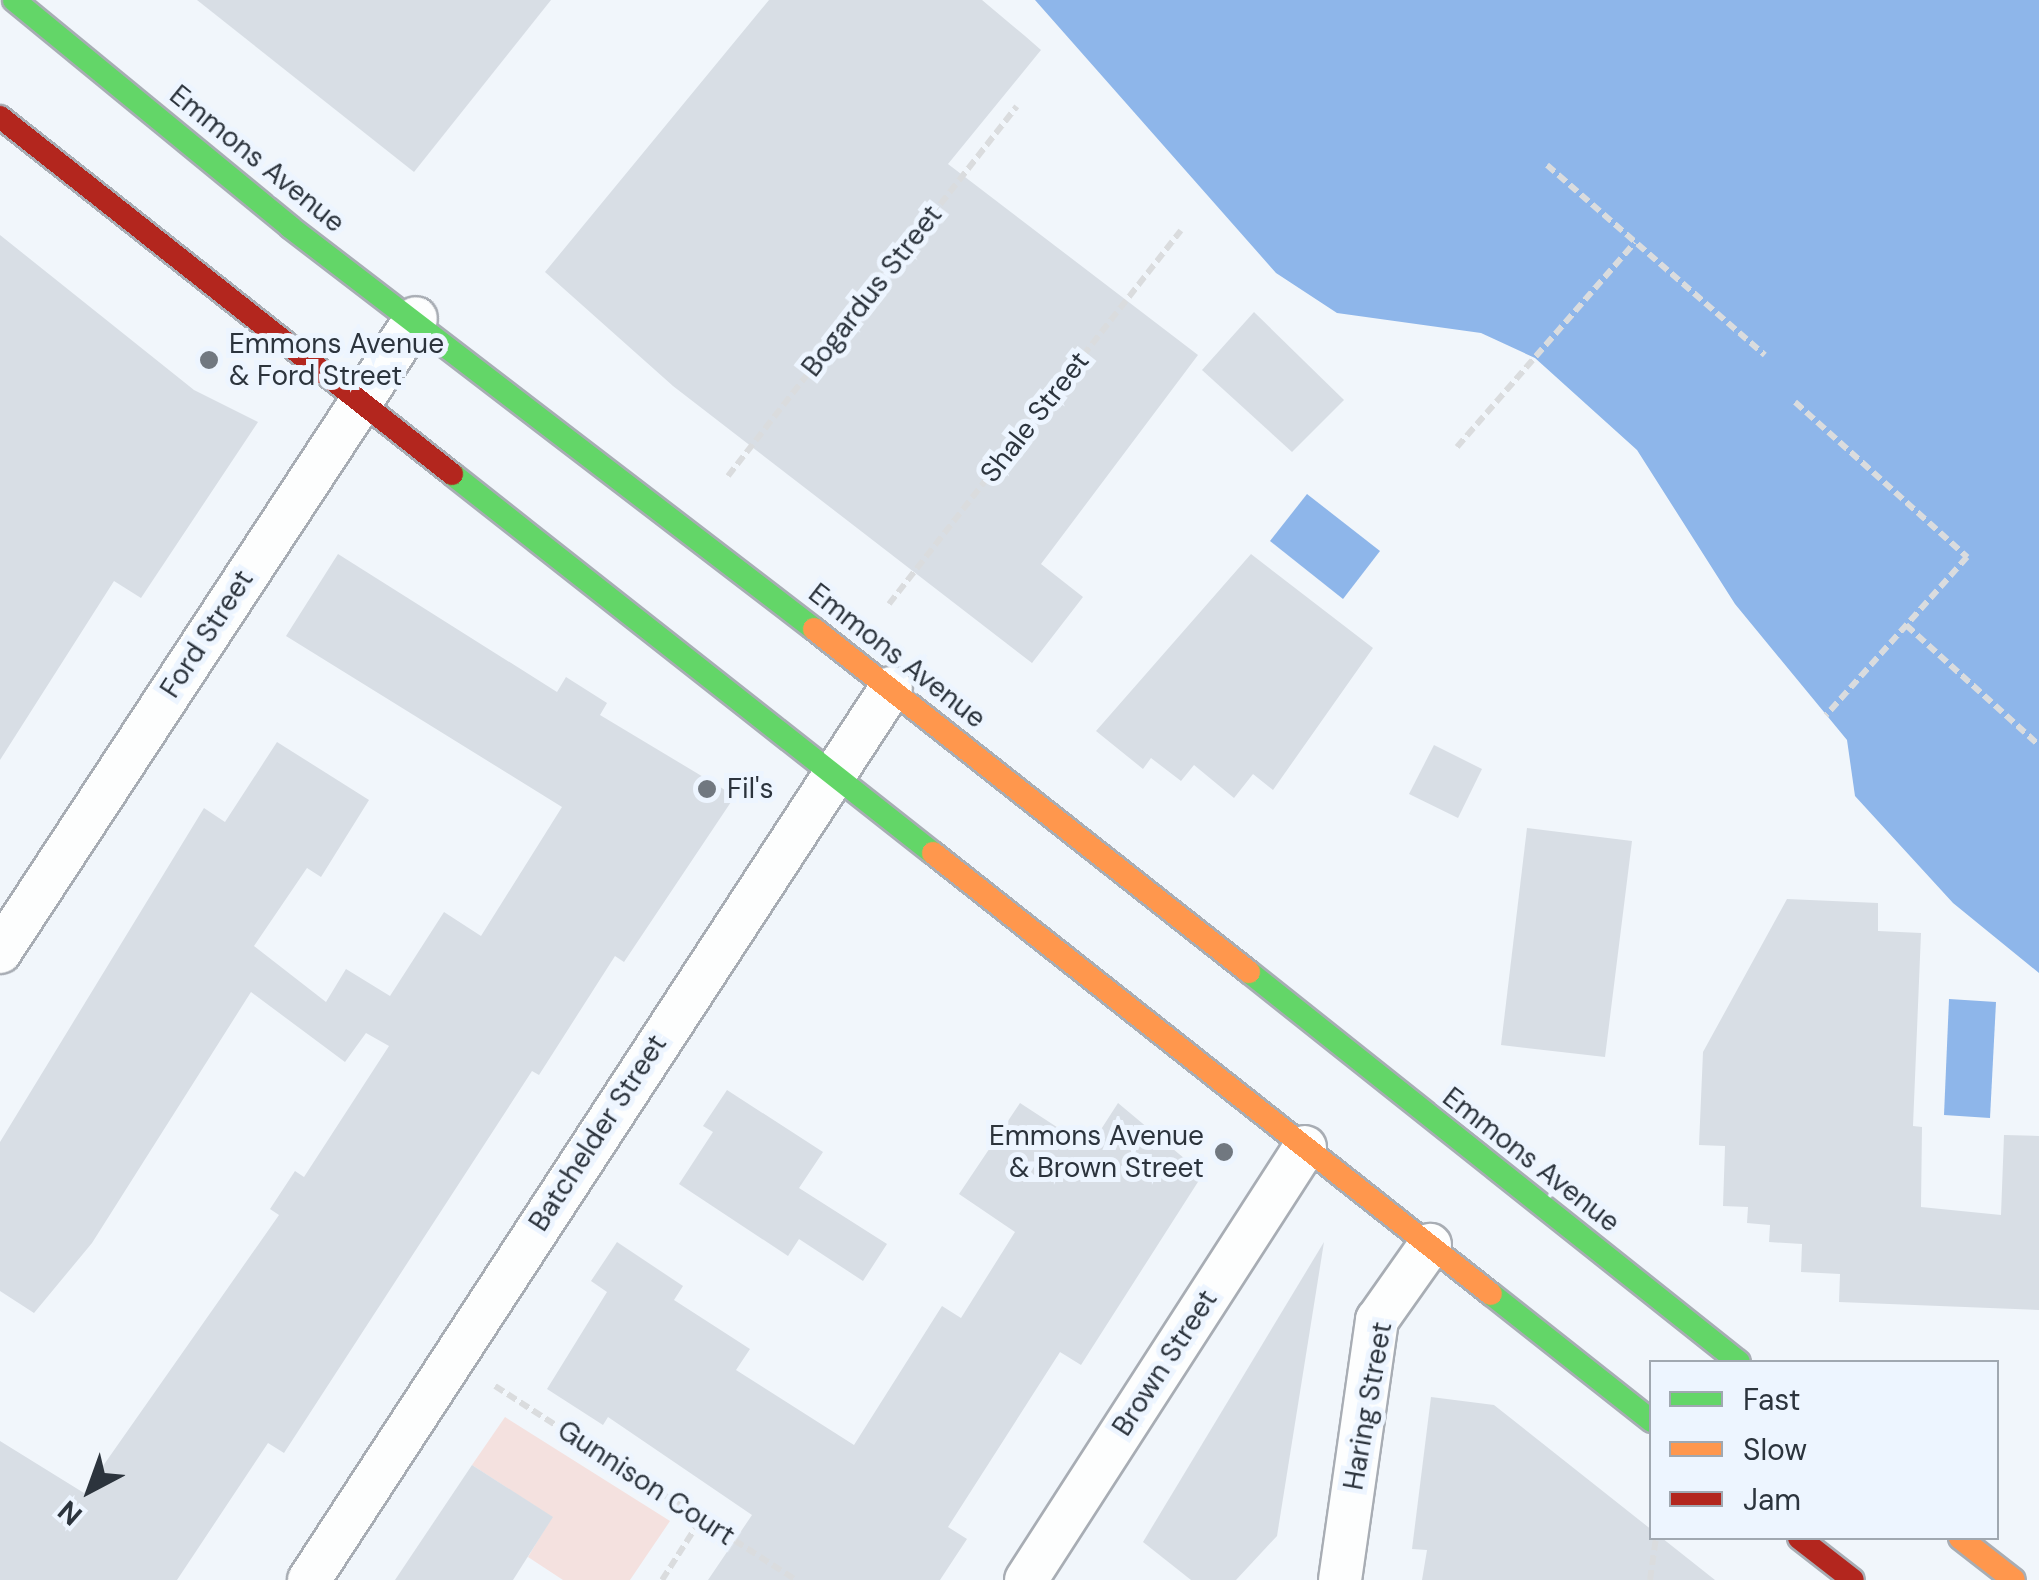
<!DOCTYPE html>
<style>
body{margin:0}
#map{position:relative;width:2039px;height:1580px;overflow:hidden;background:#f1f6fb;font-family:"DM Sans",sans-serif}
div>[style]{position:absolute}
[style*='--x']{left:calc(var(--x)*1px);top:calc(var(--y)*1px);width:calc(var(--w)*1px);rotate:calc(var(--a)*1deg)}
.green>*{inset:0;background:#f4e1df}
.water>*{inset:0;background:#8eb6ea}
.building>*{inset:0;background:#d8dee5}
.path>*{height:6px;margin-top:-3px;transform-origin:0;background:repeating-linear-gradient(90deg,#dadcde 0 10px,transparent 0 15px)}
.roads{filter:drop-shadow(2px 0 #a8adb4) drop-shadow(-2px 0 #a8adb4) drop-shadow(0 2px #a8adb4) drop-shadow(0 -2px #a8adb4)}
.street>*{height:42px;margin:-21px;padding:0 21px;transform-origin:21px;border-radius:21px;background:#fdfefe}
.fast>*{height:22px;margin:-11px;padding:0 11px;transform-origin:11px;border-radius:11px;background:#63d668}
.slow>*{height:22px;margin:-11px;padding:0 11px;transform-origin:11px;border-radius:11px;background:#ff974d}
.jam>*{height:22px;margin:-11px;padding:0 11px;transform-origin:11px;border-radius:11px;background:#b3261e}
.dots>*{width:28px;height:28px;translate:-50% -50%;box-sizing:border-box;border:5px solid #edf5ff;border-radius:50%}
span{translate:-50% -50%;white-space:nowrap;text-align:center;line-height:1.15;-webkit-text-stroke:10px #edf5ff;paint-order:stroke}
.street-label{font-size:28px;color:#2c343d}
.poi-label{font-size:28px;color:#2c343d}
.left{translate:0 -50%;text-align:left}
.right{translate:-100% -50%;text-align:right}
.legend{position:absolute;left:1649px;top:1360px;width:350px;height:180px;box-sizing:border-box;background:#edf5ff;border:2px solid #a0a8b1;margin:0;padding:12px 18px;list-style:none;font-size:30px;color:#2c343d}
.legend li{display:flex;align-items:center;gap:20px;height:50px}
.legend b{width:50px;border:2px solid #a0a8b1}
.north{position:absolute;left:40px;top:1440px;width:100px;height:100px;-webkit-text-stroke:8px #edf5ff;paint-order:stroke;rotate:221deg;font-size:28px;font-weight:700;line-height:40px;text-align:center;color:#2c343d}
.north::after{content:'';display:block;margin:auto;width:35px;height:45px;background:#2c343d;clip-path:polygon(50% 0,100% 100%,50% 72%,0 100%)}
</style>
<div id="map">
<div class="green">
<div style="clip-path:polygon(505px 1417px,670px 1521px,630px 1580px,563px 1580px,528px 1557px,552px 1517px,472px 1465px)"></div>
</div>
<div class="water">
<div style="clip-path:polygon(1035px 0,2039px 0,2039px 973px,1953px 903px,1855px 796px,1847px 740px,1735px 604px,1637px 450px,1535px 358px,1481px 333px,1337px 313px,1276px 273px)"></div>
<div style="clip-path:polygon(1307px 494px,1380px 551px,1343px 599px,1270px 541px)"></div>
<div style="clip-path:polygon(1949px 999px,1996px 1002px,1990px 1118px,1944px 1115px)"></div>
</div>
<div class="building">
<div style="clip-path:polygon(197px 0,551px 0,414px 172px)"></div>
<div style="clip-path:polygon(769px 0,982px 0,1025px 36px,1041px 50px,948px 164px,1198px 355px,1041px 564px,1083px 597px,1032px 663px,673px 386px,545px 272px)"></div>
<div style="clip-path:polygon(0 235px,194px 390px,258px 422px,141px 598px,114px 581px,0 760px)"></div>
<div style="clip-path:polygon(1254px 312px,1344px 400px,1292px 452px,1202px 370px)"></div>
<div style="clip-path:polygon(338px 554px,557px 692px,566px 677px,607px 703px,600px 715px,735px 796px,624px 962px,615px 956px,539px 1075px,532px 1071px,284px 1453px,268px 1443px,177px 1580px,0 1580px,0 1441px,84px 1493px,279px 1215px,270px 1209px,295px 1171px,304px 1177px,389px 1046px,366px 1033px,345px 1062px,251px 992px,92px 1243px,34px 1313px,0 1291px,0 1142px,204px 808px,225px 822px,277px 742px,369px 800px,321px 877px,307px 868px,254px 946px,326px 1002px,346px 969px,390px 996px,444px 912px,481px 936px,562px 807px,286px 636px)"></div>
<div style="clip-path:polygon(1251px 554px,1373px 648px,1273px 790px,1253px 774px,1234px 798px,1194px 765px,1181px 781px,1151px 758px,1143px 769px,1096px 731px)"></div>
<div style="clip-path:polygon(1434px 745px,1482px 769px,1458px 818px,1409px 794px)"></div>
<div style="clip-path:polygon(1527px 828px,1632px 841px,1605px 1057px,1501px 1045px)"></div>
<div style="clip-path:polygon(1787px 899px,1878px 903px,1878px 931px,1921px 933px,1913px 1126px,1922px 1127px,1921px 1207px,2001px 1215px,2004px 1135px,2039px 1136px,2039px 1310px,1839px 1302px,1840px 1274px,1801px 1272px,1802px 1244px,1769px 1242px,1770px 1225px,1747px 1223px,1748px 1207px,1723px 1206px,1725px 1146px,1699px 1145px,1703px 1052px)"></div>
<div style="clip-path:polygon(727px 1090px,823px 1152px,799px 1188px,887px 1244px,863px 1281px,799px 1239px,788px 1256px,679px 1184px,713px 1132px,703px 1126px)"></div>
<div style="clip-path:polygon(1020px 1103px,1089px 1148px,1118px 1103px,1203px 1174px,1081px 1365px,1060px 1352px,948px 1527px,967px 1539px,940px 1580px,708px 1580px,752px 1515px,608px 1417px,603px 1425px,547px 1389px,607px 1292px,591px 1281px,617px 1242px,683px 1286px,674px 1300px,750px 1349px,736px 1370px,854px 1445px,942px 1306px,961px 1318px,1015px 1232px,959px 1194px)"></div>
<div style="clip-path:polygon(1324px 1242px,1277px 1536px,1236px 1580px,1191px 1580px,1143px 1542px)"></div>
<div style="clip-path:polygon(1431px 1397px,1494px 1405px,1715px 1580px,1422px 1580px,1427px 1550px,1412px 1549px)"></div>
<div style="clip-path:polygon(472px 1465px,553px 1517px,513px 1580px,395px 1580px)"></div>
</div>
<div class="path">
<div style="--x:1547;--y:165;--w:289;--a:41.1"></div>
<div style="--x:1795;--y:402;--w:232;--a:42"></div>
<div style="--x:1967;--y:557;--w:212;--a:131.7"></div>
<div style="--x:1457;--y:447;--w:271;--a:-49"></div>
<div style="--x:728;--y:476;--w:469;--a:-52"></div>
<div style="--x:889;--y:604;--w:474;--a:-52"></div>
<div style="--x:1906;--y:625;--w:179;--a:42.1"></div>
<div style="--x:495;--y:1386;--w:358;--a:32.8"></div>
<div style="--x:662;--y:1580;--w:72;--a:-57.4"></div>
<div style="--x:1650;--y:1580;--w:42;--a:-81.9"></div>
</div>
<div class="roads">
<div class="street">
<div style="--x:0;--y:952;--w:758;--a:-56.73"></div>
<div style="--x:309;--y:1580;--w:1065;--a:-56.88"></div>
<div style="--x:1026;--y:1580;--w:515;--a:-57.2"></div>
<div style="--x:1340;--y:1580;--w:263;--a:-81.9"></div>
<div style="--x:1377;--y:1320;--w:92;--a:-54.8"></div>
</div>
<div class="fast">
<div style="--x:14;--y:0;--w:357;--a:39.4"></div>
<div style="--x:290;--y:227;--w:660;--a:37.49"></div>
<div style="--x:452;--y:474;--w:612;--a:38.24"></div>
<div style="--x:1249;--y:972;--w:626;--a:38.52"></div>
<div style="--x:1491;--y:1294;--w:205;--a:38.3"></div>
</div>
<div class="slow">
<div style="--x:814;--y:629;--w:554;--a:38.26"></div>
<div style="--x:933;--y:853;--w:711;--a:38.32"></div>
<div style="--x:1960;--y:1538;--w:68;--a:37.9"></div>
</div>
<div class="jam">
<div style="--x:0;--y:117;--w:576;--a:38.3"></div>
<div style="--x:1799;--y:1538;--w:68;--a:37.9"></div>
</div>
</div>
<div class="dots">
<div style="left:209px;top:360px;background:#717880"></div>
<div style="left:707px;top:789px;background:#717880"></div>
<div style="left:1224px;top:1152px;background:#717880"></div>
</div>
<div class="street-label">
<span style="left:257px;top:159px;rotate:39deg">Emmons Avenue</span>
<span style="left:872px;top:291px;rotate:-52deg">Bogardus Street</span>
<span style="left:1035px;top:417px;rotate:-52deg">Shale Street</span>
<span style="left:207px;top:634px;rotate:-57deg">Ford Street</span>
<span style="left:897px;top:656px;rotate:38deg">Emmons Avenue</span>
<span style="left:598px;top:1133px;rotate:-57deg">Batchelder Street</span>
<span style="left:1531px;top:1160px;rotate:38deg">Emmons Avenue</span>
<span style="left:1165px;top:1363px;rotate:-57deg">Brown Street</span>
<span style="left:1368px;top:1406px;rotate:-80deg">Haring Street</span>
<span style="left:646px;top:1483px;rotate:33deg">Gunnison Court</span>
</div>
<div class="poi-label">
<span class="left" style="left:229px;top:360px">Emmons Avenue<br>&amp; Ford Street</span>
<span class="left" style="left:727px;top:789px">Fil's</span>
<span class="right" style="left:1204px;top:1152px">Emmons Avenue<br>&amp; Brown Street</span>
</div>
<ul class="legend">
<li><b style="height:12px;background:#63d668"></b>Fast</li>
<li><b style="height:12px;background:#ff974d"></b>Slow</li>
<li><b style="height:12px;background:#b3261e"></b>Jam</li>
</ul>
<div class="north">N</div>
</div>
